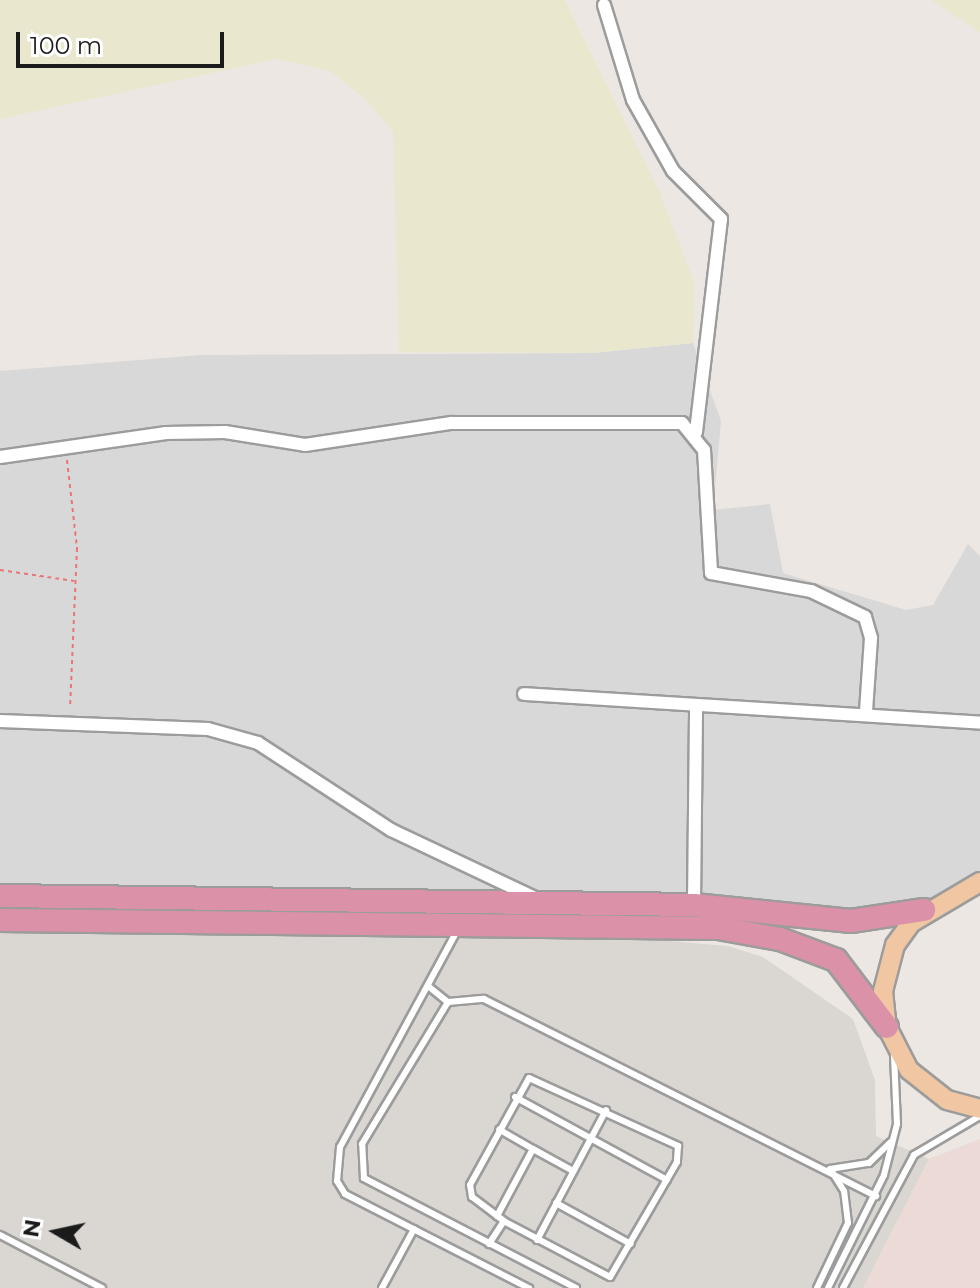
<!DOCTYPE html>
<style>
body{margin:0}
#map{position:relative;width:980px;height:1288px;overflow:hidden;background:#ece7e2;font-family:Montserrat,sans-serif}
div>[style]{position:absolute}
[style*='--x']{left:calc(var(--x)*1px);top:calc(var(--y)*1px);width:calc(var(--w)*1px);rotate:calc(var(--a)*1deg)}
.residential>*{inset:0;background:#d9d8d8}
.military>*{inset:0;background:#ecdad6}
.airport>*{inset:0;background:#dad7d3}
.farmland>*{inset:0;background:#e9e8cf}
.path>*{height:2px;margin-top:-1px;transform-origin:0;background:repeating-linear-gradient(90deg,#e97576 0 4px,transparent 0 8px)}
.roads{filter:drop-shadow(2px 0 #9c9c9c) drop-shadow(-2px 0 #9c9c9c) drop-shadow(0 2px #9c9c9c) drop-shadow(0 -2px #9c9c9c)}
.lane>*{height:6px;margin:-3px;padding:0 3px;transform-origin:3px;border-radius:3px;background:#fff}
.street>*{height:12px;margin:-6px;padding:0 6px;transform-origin:6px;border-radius:6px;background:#fff}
.primary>*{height:18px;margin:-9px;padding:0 9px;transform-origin:9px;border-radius:9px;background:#f1c6a2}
.highway>*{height:22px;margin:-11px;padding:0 11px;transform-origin:11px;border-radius:11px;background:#db91a7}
span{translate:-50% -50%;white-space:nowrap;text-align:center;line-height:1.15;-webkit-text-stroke:7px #fff;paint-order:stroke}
.north{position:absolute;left:16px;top:1192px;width:80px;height:80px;-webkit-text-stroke:6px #fff;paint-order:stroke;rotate:279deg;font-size:22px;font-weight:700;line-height:32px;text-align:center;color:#1b1b1b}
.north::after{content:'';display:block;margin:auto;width:28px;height:36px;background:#1b1b1b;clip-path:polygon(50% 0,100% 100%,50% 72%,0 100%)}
.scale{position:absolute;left:16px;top:32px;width:208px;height:36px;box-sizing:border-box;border:4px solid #1b1b1b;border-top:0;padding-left:10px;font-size:24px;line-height:28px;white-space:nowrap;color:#1b1b1b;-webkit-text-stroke:6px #fff;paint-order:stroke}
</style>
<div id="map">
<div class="residential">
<div style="clip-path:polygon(693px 343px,721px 421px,713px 510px,770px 504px,783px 573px,906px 610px,933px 605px,968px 544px,980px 556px,980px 883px,924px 910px,874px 918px,0 903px,0 371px,202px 355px,592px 353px)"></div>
</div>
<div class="military">
<div style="clip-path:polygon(980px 1139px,980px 1288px,863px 1288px,929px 1159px)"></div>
</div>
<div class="airport">
<div style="clip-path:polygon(0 933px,598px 935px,728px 946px,763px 957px,853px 1019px,875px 1080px,876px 1136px,929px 1159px,863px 1288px,0 1288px)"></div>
</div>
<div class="farmland">
<div style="clip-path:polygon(0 0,565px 0,660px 193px,695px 284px,693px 343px,592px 353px,399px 352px,393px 132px,367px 101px,330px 71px,277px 59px,0 119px)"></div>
<div style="clip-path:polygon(931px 0,980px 0,980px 32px)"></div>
</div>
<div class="path">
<div style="--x:67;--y:460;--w:89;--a:83.5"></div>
<div style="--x:77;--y:548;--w:160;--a:92.5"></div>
<div style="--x:0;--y:570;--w:75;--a:8.5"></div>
</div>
<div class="roads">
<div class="lane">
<div style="--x:458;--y:929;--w:248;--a:118.4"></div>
<div style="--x:340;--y:1147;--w:34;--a:95"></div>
<div style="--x:337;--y:1181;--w:15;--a:58"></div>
<div style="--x:345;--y:1194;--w:207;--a:27.1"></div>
<div style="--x:428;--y:986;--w:26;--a:39"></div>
<div style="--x:515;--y:1097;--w:173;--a:28.6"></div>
<div style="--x:533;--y:1149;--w:46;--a:28.8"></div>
<div style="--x:556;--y:1203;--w:85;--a:28.7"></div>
<div style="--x:497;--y:1216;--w:76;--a:-61.8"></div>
<div style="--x:533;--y:1149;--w:39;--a:-150"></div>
<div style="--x:0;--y:1235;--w:115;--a:27.5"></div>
<div style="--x:537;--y:1240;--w:147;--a:-62"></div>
<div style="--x:489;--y:1244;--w:27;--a:-57"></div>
<div style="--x:504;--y:1221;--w:40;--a:-143"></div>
<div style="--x:472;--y:1197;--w:12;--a:-99"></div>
<div style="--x:470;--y:1185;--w:122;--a:-61.1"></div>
<div style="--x:529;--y:1078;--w:164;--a:24.5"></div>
<div style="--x:678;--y:1146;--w:16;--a:94"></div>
<div style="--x:677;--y:1162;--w:133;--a:120.2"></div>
<div style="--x:610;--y:1277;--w:120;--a:-152.2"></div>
<div style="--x:382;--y:1288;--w:67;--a:-61.5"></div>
<div style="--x:576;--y:1288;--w:239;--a:-152.6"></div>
<div style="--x:364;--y:1178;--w:34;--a:-93"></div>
<div style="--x:362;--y:1144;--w:166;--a:-58.8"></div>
<div style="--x:448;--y:1002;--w:36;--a:-5"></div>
<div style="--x:484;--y:999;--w:439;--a:26.7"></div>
<div style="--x:817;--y:1288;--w:72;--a:-64.5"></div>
<div style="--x:848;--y:1223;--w:32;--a:-97"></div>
<div style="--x:844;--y:1191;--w:26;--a:-122"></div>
<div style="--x:830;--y:1169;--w:39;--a:-9"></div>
<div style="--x:869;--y:1163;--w:30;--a:-44"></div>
<div style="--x:828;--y:1288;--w:126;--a:-63.6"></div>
<div style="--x:884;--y:1175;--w:53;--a:-75.7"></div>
<div style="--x:897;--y:1124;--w:68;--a:-92.5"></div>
<div style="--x:843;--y:1288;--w:151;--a:-61.9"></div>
<div style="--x:914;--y:1155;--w:77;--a:-30.6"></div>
</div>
<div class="street">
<div style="--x:604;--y:5;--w:99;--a:73"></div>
<div style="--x:633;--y:100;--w:81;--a:60.6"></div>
<div style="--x:673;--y:171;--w:68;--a:45"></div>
<div style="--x:721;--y:219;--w:215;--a:96.7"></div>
<div style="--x:0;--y:457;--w:168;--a:-8.2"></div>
<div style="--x:166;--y:433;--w:59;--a:-1"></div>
<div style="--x:225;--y:432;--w:81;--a:9.2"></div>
<div style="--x:305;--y:445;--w:148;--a:-8.6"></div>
<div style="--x:451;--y:423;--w:231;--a:0"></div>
<div style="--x:682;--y:423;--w:35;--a:51"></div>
<div style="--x:704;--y:450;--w:123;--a:86.7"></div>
<div style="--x:711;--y:573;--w:102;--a:10.2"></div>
<div style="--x:811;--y:591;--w:60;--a:25.7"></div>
<div style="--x:865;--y:617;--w:22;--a:74"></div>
<div style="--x:871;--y:638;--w:73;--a:93.9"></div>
<div style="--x:524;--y:694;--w:457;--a:3.6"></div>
<div style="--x:0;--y:721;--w:208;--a:2.2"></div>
<div style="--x:208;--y:729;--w:52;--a:15.6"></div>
<div style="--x:258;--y:743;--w:159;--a:33.2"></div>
<div style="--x:391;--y:830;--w:159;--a:25.3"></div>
<div style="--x:694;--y:905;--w:200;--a:-89.4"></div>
</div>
<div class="primary">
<div style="--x:980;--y:882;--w:80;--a:149.3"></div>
<div style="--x:911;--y:923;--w:27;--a:126"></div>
<div style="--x:895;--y:945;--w:48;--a:104.6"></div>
<div style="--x:883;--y:991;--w:36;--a:84"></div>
<div style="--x:887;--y:1027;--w:48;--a:62.9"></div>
<div style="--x:909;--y:1070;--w:48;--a:38.3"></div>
<div style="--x:947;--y:1100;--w:34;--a:15"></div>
</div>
<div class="highway">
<div style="--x:0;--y:896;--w:694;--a:0.74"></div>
<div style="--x:694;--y:905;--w:158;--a:5.8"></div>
<div style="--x:851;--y:921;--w:74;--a:-8.6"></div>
<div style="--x:0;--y:920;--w:718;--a:0.64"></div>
<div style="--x:718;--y:928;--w:63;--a:10.1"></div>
<div style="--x:780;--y:939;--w:60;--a:20.6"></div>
<div style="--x:836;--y:960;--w:84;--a:52.7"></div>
</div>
</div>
<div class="north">N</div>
<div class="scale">100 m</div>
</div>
